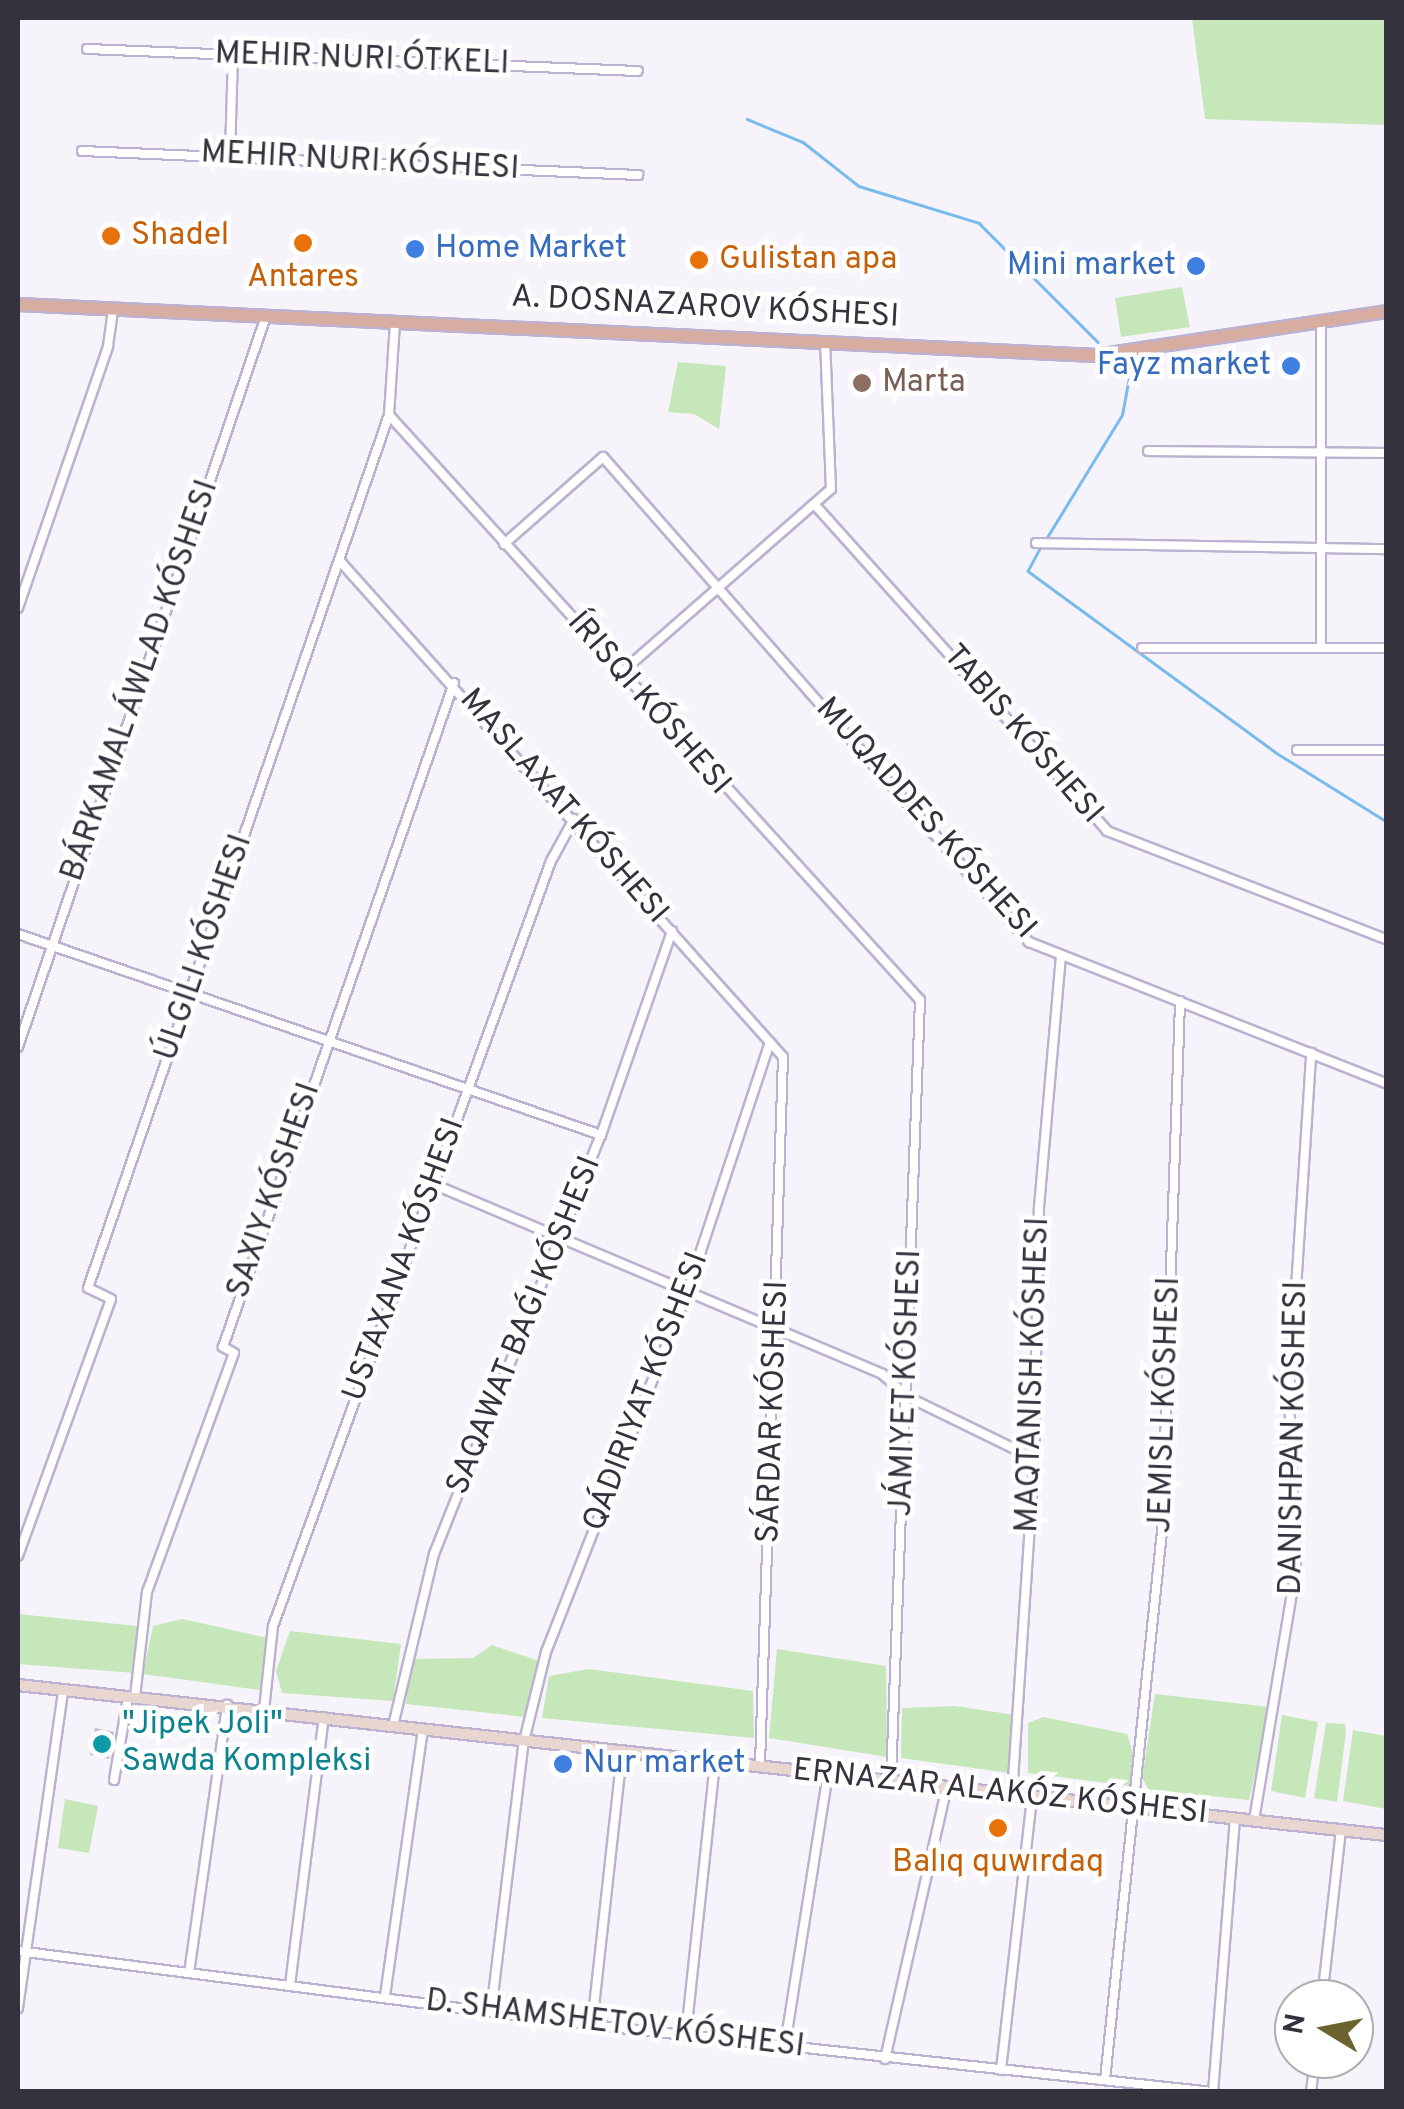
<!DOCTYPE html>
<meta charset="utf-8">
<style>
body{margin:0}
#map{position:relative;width:1404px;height:2109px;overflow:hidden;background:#f6f4fa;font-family:Overpass,sans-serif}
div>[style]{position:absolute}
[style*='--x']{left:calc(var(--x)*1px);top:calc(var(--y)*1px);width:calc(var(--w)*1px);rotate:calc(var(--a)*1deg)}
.green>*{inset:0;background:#c5e7b9}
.stream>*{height:2.5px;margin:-1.25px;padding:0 1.25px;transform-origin:1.25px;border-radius:1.25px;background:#78bbec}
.building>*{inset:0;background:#beb9d8}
.roads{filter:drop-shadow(2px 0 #bcb1d0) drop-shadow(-2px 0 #bcb1d0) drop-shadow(0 2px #bcb1d0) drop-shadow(0 -2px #bcb1d0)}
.minor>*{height:8px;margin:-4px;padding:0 4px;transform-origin:4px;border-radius:4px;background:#fff}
.secondary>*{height:10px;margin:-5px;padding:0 5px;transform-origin:5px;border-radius:5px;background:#ead6d0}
.primary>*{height:11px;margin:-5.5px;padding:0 5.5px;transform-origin:5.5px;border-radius:5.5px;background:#d6ada0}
.dots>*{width:28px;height:28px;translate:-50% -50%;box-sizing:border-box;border:5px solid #fff;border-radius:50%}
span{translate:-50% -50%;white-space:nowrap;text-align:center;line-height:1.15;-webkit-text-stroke:9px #fff;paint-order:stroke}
.street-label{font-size:32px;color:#35313d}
.food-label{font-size:32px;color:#c56008}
.left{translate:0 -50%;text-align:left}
.shop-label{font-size:32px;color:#366cbe}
.right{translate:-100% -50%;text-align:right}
.education-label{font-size:32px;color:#785e54}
.culture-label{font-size:32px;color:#0d838f}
.frame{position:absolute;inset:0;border:20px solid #35313d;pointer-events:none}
.north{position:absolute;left:1274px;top:1979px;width:100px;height:100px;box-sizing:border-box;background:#fff;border:2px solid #aeadb1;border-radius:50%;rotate:280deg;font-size:28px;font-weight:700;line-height:40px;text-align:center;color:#35313d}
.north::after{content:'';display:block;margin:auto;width:35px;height:45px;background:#6c622e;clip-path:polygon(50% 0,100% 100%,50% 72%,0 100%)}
</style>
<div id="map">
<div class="green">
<div style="clip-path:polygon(1192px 18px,1386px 18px,1386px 125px,1205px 119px)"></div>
<div style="clip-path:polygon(1182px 287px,1190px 327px,1121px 337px,1115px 298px)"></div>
<div style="clip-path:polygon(678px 362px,726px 366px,719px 429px,694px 414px,668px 412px)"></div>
<div style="clip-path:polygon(18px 1614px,137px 1626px,134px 1673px,18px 1664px)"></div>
<div style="clip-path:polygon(182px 1619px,268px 1638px,260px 1690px,143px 1674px,153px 1626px)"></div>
<div style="clip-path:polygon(290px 1631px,401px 1644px,393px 1701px,282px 1693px,276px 1671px)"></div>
<div style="clip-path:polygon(492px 1645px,539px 1661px,525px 1717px,406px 1704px,410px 1659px,473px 1658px)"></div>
<div style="clip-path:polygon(777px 1649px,886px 1666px,887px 1757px,769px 1738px)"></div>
<div style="clip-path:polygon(589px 1669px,753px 1691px,754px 1738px,542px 1718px,549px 1676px)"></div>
<div style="clip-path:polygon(1155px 1694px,1270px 1707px,1249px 1800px,1149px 1790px,1142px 1778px)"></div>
<div style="clip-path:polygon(955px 1706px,1015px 1715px,1010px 1773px,901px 1758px,902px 1708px)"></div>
<div style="clip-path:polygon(1282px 1715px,1318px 1722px,1305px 1798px,1271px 1791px)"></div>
<div style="clip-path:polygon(1043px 1717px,1127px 1734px,1135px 1759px,1130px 1786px,1028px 1773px,1028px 1723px)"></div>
<div style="clip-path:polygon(1326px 1723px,1345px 1724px,1346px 1732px,1337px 1802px,1314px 1798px)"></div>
<div style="clip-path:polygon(1353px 1730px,1386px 1736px,1386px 1809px,1343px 1801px)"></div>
<div style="clip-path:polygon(65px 1799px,98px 1806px,89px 1853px,58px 1848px)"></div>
</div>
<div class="stream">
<div style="--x:747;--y:119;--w:61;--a:22.3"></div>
<div style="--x:803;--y:142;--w:71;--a:38.2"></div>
<div style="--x:859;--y:186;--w:126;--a:17.1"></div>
<div style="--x:979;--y:223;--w:168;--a:45"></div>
<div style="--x:1046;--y:539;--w:145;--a:-58.5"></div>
<div style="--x:1122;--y:415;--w:49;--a:-79.4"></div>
<div style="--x:1041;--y:547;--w:27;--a:118"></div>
<div style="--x:1028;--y:571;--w:306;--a:36.2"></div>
<div style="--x:1275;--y:752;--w:131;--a:31.9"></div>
</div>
<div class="building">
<div style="clip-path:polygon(95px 1728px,114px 1732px,109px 1759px,90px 1755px)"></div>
</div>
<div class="roads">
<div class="minor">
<div style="--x:87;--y:49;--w:551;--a:2.29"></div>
<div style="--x:82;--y:151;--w:557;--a:2.47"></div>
<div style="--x:230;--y:155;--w:100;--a:-88.3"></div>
<div style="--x:389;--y:415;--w:790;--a:47.77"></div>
<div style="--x:920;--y:1000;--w:782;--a:92.13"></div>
<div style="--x:1148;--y:451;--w:238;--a:0.5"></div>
<div style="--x:815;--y:505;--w:438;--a:48.1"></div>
<div style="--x:1107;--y:831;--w:299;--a:21.2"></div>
<div style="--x:1036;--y:543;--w:350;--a:1"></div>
<div style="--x:504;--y:544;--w:132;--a:-41.3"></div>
<div style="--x:603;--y:457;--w:646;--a:48.71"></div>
<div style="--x:1029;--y:942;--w:384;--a:21.6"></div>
<div style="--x:339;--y:560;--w:666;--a:48.22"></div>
<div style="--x:783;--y:1057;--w:710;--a:91.86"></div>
<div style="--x:18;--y:608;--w:277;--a:-71"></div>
<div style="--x:108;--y:346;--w:37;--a:-82"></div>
<div style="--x:1142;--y:648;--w:244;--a:0"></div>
<div style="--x:1321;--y:648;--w:327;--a:-90"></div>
<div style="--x:623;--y:671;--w:276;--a:-41.2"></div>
<div style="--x:831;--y:489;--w:148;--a:-92.3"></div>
<div style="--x:1297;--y:750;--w:89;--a:0"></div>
<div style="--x:18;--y:934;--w:617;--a:19.02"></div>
<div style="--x:18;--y:1047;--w:772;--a:-71.26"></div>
<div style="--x:433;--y:1184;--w:488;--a:22.9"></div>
<div style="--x:882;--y:1374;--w:35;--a:41"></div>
<div style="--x:908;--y:1397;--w:139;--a:26"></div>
<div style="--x:18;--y:1556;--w:273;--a:-70.1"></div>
<div style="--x:111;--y:1299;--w:25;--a:-154"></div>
<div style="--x:88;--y:1288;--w:923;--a:-70.98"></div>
<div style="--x:389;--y:415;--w:94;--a:-86.3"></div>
<div style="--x:135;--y:1697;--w:106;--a:-83.5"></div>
<div style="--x:147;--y:1592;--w:254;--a:-70"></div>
<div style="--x:234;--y:1353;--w:13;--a:-151"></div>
<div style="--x:223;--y:1347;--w:703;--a:-70.82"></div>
<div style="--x:264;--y:1710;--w:84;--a:-83.9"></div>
<div style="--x:273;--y:1626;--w:814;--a:-70.03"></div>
<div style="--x:551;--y:861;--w:48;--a:-61.3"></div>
<div style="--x:393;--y:1726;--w:177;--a:-76.6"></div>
<div style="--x:434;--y:1554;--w:451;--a:-68.3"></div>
<div style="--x:601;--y:1135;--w:216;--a:-70.8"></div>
<div style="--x:114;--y:1780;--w:84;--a:-80.4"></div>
<div style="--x:1012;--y:1795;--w:333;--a:-86.2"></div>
<div style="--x:1034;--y:1463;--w:256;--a:-88.9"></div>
<div style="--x:1039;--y:1207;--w:253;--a:-85"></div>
<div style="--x:1254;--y:1820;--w:254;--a:-80.5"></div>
<div style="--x:1296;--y:1570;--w:173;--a:-92.3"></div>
<div style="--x:1289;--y:1397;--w:345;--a:-86.3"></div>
<div style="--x:18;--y:1951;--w:579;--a:7.35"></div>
<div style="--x:592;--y:2025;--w:625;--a:6.16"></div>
<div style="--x:1213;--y:2092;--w:274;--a:-85.4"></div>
<div style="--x:189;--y:1973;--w:271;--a:-81.9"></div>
<div style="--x:290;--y:1985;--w:270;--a:-82.8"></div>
<div style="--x:385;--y:1996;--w:269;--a:-81.9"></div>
<div style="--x:1322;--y:1999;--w:170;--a:-83.6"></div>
<div style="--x:18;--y:2008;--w:321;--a:-81.9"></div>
<div style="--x:491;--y:2012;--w:273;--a:-83.1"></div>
<div style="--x:524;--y:1741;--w:92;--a:-76.1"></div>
<div style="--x:546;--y:1652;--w:386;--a:-68.6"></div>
<div style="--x:687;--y:1293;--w:264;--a:-71.7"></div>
<div style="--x:592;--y:2025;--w:275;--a:-83.7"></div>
<div style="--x:686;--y:2034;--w:274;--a:-83.9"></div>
<div style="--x:785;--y:2045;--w:274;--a:-81"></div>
<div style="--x:885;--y:2059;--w:279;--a:-77.2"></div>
<div style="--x:1001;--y:2070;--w:275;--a:-83.5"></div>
<div style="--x:1105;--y:2080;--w:552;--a:-84.07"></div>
<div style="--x:1162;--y:1531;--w:530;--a:-88.05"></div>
<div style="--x:1311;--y:2092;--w:33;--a:-83"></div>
</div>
<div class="secondary">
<div style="--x:18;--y:1685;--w:1376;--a:6.26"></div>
</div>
<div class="primary">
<div style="--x:18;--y:304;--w:1079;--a:2.71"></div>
<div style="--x:1096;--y:355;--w:293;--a:-8.6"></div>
</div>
</div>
<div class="dots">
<div style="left:111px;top:236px;background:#e8710a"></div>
<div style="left:303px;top:243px;background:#e8710a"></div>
<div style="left:415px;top:249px;background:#3f7fe0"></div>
<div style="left:699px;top:260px;background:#e8710a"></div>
<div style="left:1196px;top:266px;background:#3f7fe0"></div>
<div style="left:1291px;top:366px;background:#3f7fe0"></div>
<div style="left:862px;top:383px;background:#8d6e63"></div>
<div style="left:102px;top:1744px;background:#0f9aa8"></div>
<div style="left:563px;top:1764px;background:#3f7fe0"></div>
<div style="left:998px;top:1828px;background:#e8710a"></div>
</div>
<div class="street-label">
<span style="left:362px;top:60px;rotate:2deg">MEHIR NURI ÓTKELI</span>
<span style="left:360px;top:162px;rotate:3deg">MEHIR NURI KÓSHESI</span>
<span style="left:705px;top:308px;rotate:3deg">A. DOSNAZAROV KÓSHESI</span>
<span style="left:141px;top:681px;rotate:-71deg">BÁRKAMAL ÁWLAD KÓSHESI</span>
<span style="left:648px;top:704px;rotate:49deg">ÍRISQI KÓSHESI</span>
<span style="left:1022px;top:735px;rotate:49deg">TABIS KÓSHESI</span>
<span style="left:563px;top:807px;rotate:49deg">MASLAXAT KÓSHESI</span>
<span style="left:925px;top:819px;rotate:48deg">MUQADDES KÓSHESI</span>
<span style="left:205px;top:948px;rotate:-71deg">ÚLGILI KÓSHESI</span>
<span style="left:275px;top:1191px;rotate:-71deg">SAXIY KÓSHESI</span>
<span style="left:405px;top:1260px;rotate:-70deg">USTAXANA KÓSHESI</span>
<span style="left:525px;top:1326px;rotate:-68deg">SAQAWAT BAǴI KÓSHESI</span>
<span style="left:1034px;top:1375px;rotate:-88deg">MAQTANISH KÓSHESI</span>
<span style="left:907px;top:1383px;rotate:-88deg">JÁMIYET KÓSHESI</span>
<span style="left:647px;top:1392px;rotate:-69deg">QÁDIRIYAT KÓSHESI</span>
<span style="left:1166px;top:1405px;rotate:-88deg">JEMISLI KÓSHESI</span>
<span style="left:774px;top:1412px;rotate:-88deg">SÁRDAR KÓSHESI</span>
<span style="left:1295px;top:1438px;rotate:-89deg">DANISHPAN KÓSHESI</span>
<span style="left:1000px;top:1793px;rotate:6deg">ERNAZAR ALAKÓZ KÓSHESI</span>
<span style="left:615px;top:2025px;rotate:7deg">D. SHAMSHETOV KÓSHESI</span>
</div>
<div class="food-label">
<span class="left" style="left:131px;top:236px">Shadel</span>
<span class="left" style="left:719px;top:260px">Gulistan apa</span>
<span style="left:303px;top:278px">Antares</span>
<span style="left:998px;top:1863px">Balıq quwırdaq</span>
</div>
<div class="shop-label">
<span class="left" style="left:435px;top:249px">Home Market</span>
<span class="right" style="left:1176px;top:266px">Mini market</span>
<span class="right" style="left:1271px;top:366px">Fayz market</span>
<span class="left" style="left:583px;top:1764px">Nur market</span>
</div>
<div class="education-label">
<span class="left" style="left:882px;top:383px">Marta</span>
</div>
<div class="culture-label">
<span class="left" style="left:122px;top:1744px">"Jipek Joli"<br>Sawda Kompleksi</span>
</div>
<div class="frame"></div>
<div class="north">N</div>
</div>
